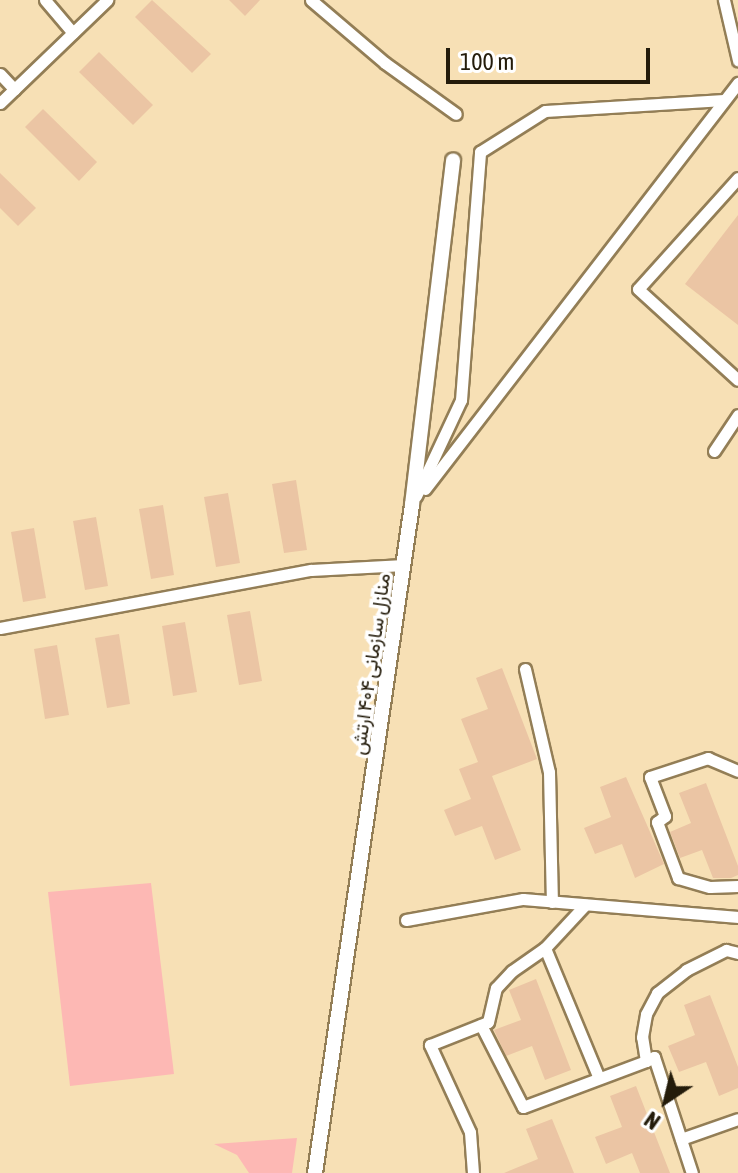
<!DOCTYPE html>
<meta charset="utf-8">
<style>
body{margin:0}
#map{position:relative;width:738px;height:1173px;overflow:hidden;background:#f7e0b5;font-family:"Asap Condensed",Vazirmatn,sans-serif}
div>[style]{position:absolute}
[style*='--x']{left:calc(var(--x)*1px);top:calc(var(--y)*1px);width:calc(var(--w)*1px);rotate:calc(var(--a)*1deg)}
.green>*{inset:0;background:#fdb8b4}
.building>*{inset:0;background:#ebc5a4}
.roads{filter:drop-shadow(2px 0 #937e56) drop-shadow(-2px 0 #937e56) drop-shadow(0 2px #937e56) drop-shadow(0 -2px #937e56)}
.minor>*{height:11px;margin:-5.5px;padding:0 5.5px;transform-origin:5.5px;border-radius:5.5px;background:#fff}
.tertiary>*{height:14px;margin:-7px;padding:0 7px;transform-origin:7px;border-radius:7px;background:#fff}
span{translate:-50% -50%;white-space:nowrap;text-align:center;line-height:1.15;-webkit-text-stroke:7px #fff;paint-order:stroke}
.street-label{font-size:20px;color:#241c0b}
.north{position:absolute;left:626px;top:1061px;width:80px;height:80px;-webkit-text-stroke:6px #fff;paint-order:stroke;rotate:215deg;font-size:22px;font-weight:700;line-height:32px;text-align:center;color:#241c0b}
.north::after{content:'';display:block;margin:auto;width:28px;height:36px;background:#241c0b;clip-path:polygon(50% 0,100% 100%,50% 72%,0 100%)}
.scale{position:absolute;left:446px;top:48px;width:204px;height:36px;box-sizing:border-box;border:4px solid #241c0b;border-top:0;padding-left:10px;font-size:24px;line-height:28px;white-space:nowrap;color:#241c0b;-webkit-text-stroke:6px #fff;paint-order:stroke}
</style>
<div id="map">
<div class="green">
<div style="clip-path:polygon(151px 883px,174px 1074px,70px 1086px,48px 892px)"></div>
<div style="clip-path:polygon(297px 1138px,292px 1173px,249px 1173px,237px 1155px,214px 1144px)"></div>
</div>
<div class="building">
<div style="clip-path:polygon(152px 0,211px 54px,192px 73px,135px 17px)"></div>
<div style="clip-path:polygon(229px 0,260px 0,245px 16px)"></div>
<div style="clip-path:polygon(99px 52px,153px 105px,133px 125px,79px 72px)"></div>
<div style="clip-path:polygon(43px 109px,97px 162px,79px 181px,25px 127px)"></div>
<div style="clip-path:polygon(0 173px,36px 208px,18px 226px,0 208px)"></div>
<div style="clip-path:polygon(738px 215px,738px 325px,685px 284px)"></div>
<div style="clip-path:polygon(296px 480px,307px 550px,284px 553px,272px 484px)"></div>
<div style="clip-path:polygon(228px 493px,240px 563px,216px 567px,204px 497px)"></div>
<div style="clip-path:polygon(163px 505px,174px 575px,151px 579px,139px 509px)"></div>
<div style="clip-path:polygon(96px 517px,108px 586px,85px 590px,73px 521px)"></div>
<div style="clip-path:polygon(34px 528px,46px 598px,23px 602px,11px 532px)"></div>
<div style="clip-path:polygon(250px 611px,262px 681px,239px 685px,227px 615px)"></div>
<div style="clip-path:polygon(185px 622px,197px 692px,173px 696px,162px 626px)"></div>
<div style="clip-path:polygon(119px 634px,130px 704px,107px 708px,95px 638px)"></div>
<div style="clip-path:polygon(57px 645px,69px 715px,45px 719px,34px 649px)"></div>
<div style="clip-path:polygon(502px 668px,537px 759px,492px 776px,521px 850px,495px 860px,482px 826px,455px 836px,444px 810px,471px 799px,459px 769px,478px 762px,461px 719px,488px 709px,476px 678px)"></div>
<div style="clip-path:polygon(626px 777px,664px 864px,635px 878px,622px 844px,595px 854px,584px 828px,611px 817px,600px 787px)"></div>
<div style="clip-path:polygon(706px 783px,738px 866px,738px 875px,731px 878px,713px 878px,702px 850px,680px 858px,670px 832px,691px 823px,679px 793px)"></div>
<div style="clip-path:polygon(536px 979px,571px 1070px,545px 1080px,532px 1046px,506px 1056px,494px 1030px,521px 1020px,509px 990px)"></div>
<div style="clip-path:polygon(710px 995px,738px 1067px,738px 1088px,719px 1096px,706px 1062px,679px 1072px,668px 1046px,695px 1035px,684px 1005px)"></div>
<div style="clip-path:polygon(636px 1086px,670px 1173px,640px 1173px,632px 1153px,606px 1164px,595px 1137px,622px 1127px,610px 1096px)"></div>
<div style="clip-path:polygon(552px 1119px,574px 1173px,504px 1173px,538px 1159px,526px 1129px)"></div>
</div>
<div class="roads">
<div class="minor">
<div style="--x:45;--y:0;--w:43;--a:49.7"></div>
<div style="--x:311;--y:0;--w:97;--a:40.4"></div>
<div style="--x:385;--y:63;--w:87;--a:35.7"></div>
<div style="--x:724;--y:0;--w:62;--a:76.9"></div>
<div style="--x:0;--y:74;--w:21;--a:47"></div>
<div style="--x:0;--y:103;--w:149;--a:-43.9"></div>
<div style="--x:738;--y:178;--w:149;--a:132"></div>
<div style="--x:638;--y:289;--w:135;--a:42.3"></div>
<div style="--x:714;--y:451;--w:43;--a:-56.3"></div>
<div style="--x:425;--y:489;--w:513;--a:-52.37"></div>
<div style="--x:416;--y:496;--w:106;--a:-64.9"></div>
<div style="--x:461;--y:400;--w:249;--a:-85.6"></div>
<div style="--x:480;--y:152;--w:77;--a:-32.2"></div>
<div style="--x:545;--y:111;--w:179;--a:-3.5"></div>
<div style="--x:0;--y:628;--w:316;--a:-10.6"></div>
<div style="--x:311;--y:570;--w:93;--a:-3.1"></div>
<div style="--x:525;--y:669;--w:106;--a:76.9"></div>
<div style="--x:549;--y:772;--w:130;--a:88.7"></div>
<div style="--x:738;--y:771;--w:33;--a:-157"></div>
<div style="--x:708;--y:758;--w:61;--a:161.9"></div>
<div style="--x:650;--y:777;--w:42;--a:69"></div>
<div style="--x:665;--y:816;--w:10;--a:143"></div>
<div style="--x:657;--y:822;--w:60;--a:69.4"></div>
<div style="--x:678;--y:878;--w:33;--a:16"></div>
<div style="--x:710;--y:887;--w:28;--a:-2"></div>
<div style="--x:406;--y:920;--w:119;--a:-10.2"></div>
<div style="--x:523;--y:899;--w:216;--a:4.8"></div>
<div style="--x:545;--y:948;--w:139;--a:67.5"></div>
<div style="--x:481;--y:1025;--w:92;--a:62.9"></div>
<div style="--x:523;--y:1107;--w:131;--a:-20.5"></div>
<div style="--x:646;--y:1061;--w:24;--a:-99"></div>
<div style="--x:642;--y:1037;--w:23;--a:-80"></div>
<div style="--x:646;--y:1014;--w:24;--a:-62"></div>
<div style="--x:657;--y:993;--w:37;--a:-38"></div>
<div style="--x:686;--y:970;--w:45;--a:-26.6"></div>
<div style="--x:726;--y:950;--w:12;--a:14"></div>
<div style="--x:646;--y:1061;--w:9;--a:-27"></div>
<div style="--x:654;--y:1057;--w:122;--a:71.9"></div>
<div style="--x:681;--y:1139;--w:60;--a:-19.3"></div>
<div style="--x:473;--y:1173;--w:41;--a:-94.2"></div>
<div style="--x:470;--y:1132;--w:96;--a:-114.7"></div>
<div style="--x:430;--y:1045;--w:62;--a:-21.6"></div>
<div style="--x:488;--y:1022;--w:35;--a:-77"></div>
<div style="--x:496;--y:988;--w:23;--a:-47"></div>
<div style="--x:512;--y:971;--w:40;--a:-34.9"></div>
<div style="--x:545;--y:948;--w:59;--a:-47.1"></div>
</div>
<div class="tertiary">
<div style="--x:315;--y:1173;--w:675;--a:-81.74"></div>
<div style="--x:412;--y:505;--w:347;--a:-83.2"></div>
</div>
</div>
<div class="street-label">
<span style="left:370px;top:664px;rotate:-82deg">منازل سازمانی ۴۰۴ ارتش</span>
</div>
<div class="north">N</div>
<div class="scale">100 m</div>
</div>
